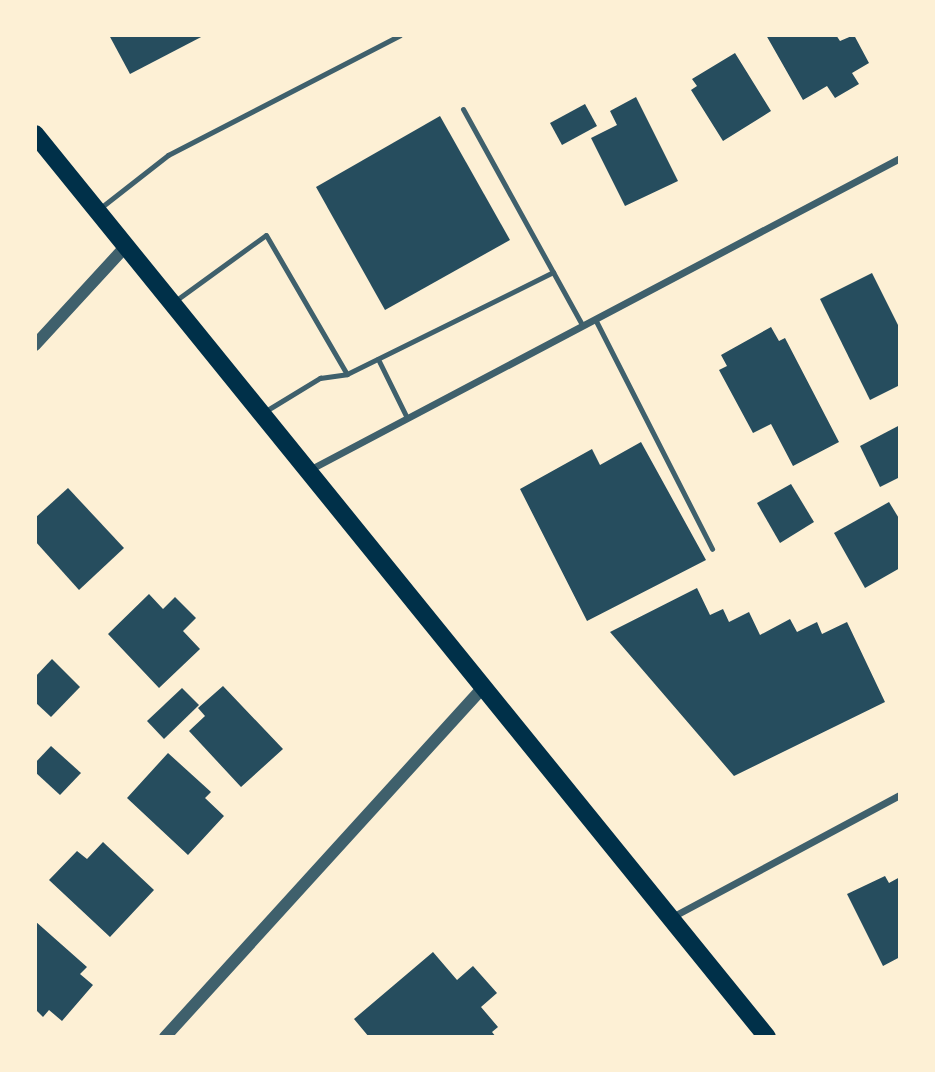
<!DOCTYPE html>
<style>
body{margin:0}
#map{position:relative;width:935px;height:1072px;overflow:hidden;background:#fdf0d5;font-family:"Space Grotesk",sans-serif}
div>[style]{position:absolute}
[style*='--x']{left:calc(var(--x)*1px);top:calc(var(--y)*1px);width:calc(var(--w)*1px);rotate:calc(var(--a)*1deg)}
.building>*{inset:0;background:#264d5e}
.service>*{height:5px;margin:-2.5px;padding:0 2.5px;transform-origin:2.5px;border-radius:2.5px;background:#3f606c}
.minor>*{height:7px;margin:-3.5px;padding:0 3.5px;transform-origin:3.5px;border-radius:3.5px;background:#3f606c}
.tertiary>*{height:12px;margin:-6px;padding:0 6px;transform-origin:6px;border-radius:6px;background:#3f606c}
.primary>*{height:18px;margin:-9px;padding:0 9px;transform-origin:9px;border-radius:9px;background:#003049}
span{translate:-50% -50%;white-space:nowrap;text-align:center;line-height:1.15;-webkit-text-stroke:5px #fdf0d5;paint-order:stroke}
.frame{position:absolute;inset:0;border:37px solid #fdf0d5;pointer-events:none}
</style>
<div id="map">
<div class="building">
<div style="clip-path:polygon(109px 35px,205px 35px,130px 74px)"></div>
<div style="clip-path:polygon(766px 35px,836px 35px,840px 41px,854px 35px,869px 63px,852px 73px,859px 84px,835px 98px,827px 86px,803px 100px)"></div>
<div style="clip-path:polygon(735px 53px,771px 111px,723px 141px,691px 90px,697px 86px,692px 79px)"></div>
<div style="clip-path:polygon(636px 97px,678px 181px,625px 206px,591px 138px,617px 125px,610px 111px)"></div>
<div style="clip-path:polygon(585px 104px,597px 126px,562px 145px,550px 123px)"></div>
<div style="clip-path:polygon(440px 116px,510px 240px,385px 310px,316px 187px)"></div>
<div style="clip-path:polygon(872px 273px,900px 329px,900px 385px,870px 400px,820px 299px)"></div>
<div style="clip-path:polygon(771px 327px,779px 341px,785px 338px,839px 442px,793px 466px,771px 424px,753px 433px,719px 370px,727px 366px,721px 355px)"></div>
<div style="clip-path:polygon(900px 425px,900px 477px,880px 487px,860px 446px)"></div>
<div style="clip-path:polygon(641px 442px,706px 560px,587px 621px,520px 489px,592px 449px,600px 465px)"></div>
<div style="clip-path:polygon(791px 484px,814px 522px,780px 543px,757px 503px)"></div>
<div style="clip-path:polygon(68px 488px,124px 548px,79px 590px,35px 541px,35px 518px)"></div>
<div style="clip-path:polygon(889px 502px,900px 520px,900px 568px,865px 588px,834px 533px)"></div>
<div style="clip-path:polygon(697px 588px,710px 615px,723px 609px,729px 622px,749px 612px,760px 635px,790px 619px,797px 632px,817px 622px,822px 634px,847px 622px,885px 702px,734px 776px,610px 632px)"></div>
<div style="clip-path:polygon(149px 594px,163px 609px,175px 597px,196px 618px,183px 631px,200px 649px,159px 688px,108px 634px)"></div>
<div style="clip-path:polygon(52px 659px,80px 687px,51px 717px,35px 702px,35px 677px)"></div>
<div style="clip-path:polygon(223px 686px,283px 749px,241px 787px,189px 731px,205px 716px,198px 708px)"></div>
<div style="clip-path:polygon(182px 688px,199px 705px,164px 739px,147px 721px)"></div>
<div style="clip-path:polygon(51px 746px,81px 773px,60px 795px,35px 772px,35px 763px)"></div>
<div style="clip-path:polygon(168px 753px,211px 792px,205px 798px,224px 816px,188px 855px,127px 798px)"></div>
<div style="clip-path:polygon(103px 842px,154px 890px,110px 937px,49px 880px,77px 851px,87px 859px)"></div>
<div style="clip-path:polygon(885px 876px,889px 883px,900px 877px,900px 957px,883px 966px,847px 894px)"></div>
<div style="clip-path:polygon(35px 921px,87px 967px,80px 974px,93px 985px,62px 1021px,49px 1010px,43px 1017px,35px 1009px)"></div>
<div style="clip-path:polygon(433px 952px,457px 980px,473px 966px,497px 993px,481px 1007px,498px 1027px,492px 1032px,496px 1037px,369px 1037px,354px 1019px)"></div>
</div>
<div class="service">
<div style="--x:463;--y:109;--w:247;--a:61.1"></div>
<div style="--x:99;--y:209;--w:88;--a:-38"></div>
<div style="--x:168;--y:155;--w:261;--a:-27.3"></div>
<div style="--x:175;--y:301;--w:112;--a:-36"></div>
<div style="--x:266;--y:235;--w:161;--a:59.8"></div>
<div style="--x:595;--y:319;--w:258;--a:63"></div>
<div style="--x:378;--y:359;--w:66;--a:63.8"></div>
<div style="--x:264;--y:412;--w:66;--a:-31.3"></div>
<div style="--x:320;--y:378;--w:27;--a:-8"></div>
<div style="--x:347;--y:374;--w:230;--a:-26.3"></div>
</div>
<div class="minor">
<div style="--x:309;--y:470;--w:668;--a:-27.83"></div>
<div style="--x:672;--y:917;--w:259;--a:-28.2"></div>
</div>
<div class="tertiary">
<div style="--x:35;--y:345;--w:133;--a:-47.4"></div>
<div style="--x:165;--y:1037;--w:472;--a:-47.7"></div>
</div>
<div class="primary">
<div style="--x:35;--y:134;--w:1162;--a:50.97"></div>
</div>
<div class="frame"></div>
</div>
